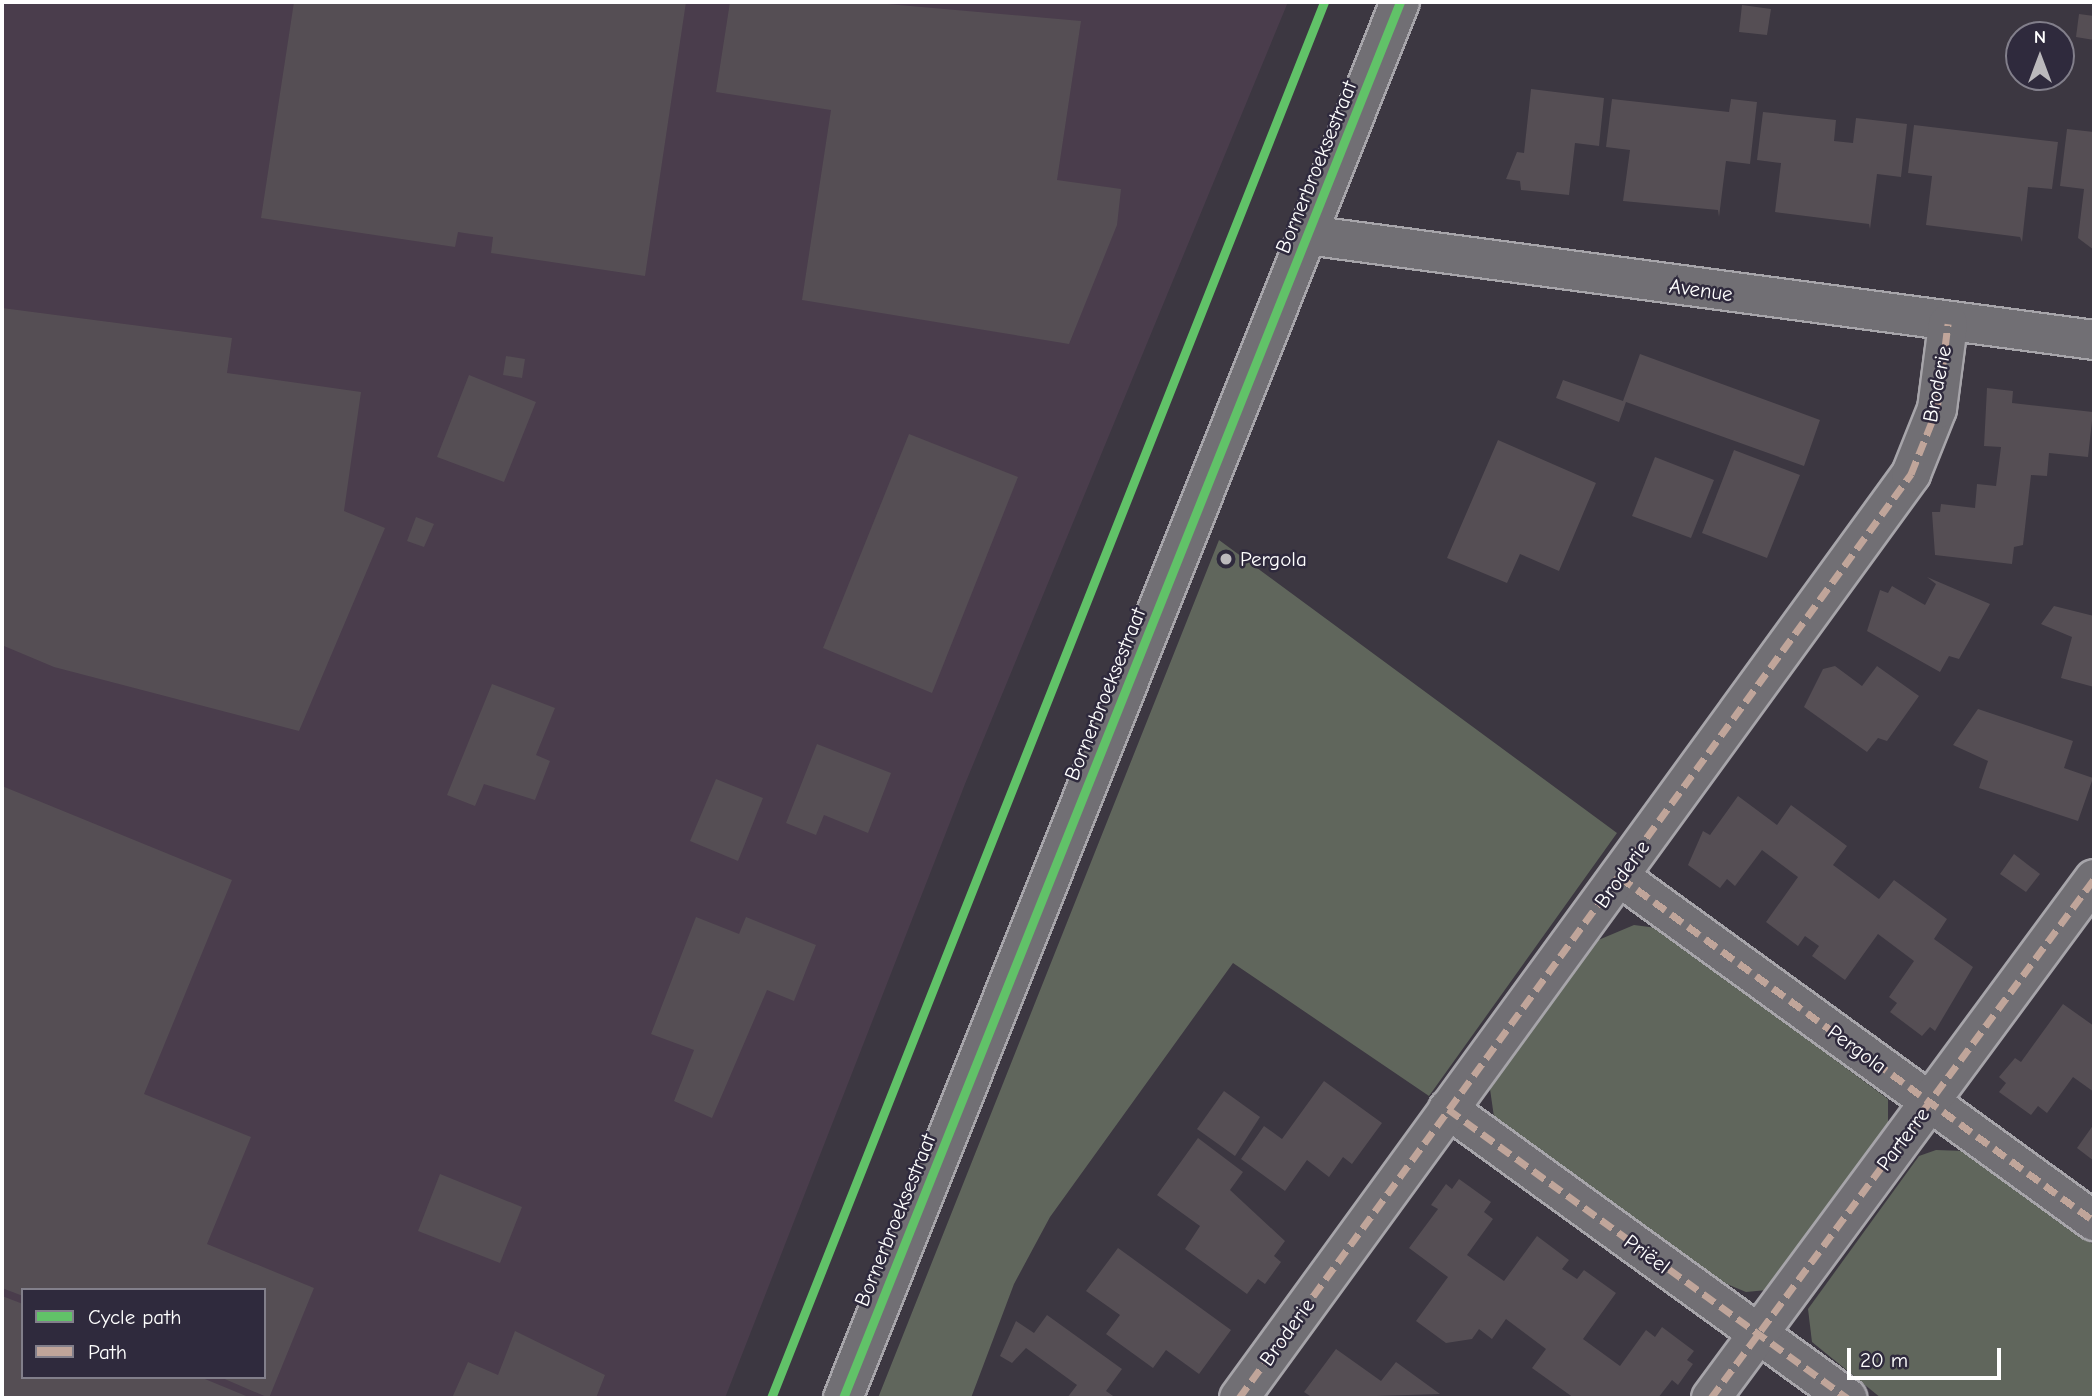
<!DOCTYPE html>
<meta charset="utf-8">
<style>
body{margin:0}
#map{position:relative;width:2096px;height:1400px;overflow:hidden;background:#3c3741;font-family:"Comic Neue",sans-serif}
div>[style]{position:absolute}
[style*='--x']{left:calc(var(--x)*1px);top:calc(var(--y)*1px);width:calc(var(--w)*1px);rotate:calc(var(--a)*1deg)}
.built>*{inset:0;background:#4a3d4c}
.green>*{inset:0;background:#60665c}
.building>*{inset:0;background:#554e54}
.roads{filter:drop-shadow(2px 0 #a7a5aa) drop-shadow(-2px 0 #a7a5aa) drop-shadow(0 2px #a7a5aa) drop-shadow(0 -2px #a7a5aa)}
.minor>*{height:38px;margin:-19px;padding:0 19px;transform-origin:19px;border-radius:19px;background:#716f74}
.quiet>*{height:7px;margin-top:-3.5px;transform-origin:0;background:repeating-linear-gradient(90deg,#c0a59a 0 14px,transparent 0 21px)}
.cycleway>*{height:9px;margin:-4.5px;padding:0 4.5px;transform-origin:4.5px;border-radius:4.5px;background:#61c268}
.dots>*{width:19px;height:19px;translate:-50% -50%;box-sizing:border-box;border:4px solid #2f2a3d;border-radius:50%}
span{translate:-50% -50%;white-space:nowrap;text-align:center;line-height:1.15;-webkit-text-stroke:5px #2f2a3d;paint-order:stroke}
.street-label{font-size:21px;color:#fff}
.poi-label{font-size:21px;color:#fff}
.left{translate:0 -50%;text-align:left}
.frame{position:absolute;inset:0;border:4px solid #fff;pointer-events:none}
.legend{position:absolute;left:21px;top:1288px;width:245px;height:91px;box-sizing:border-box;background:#2f2a3d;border:2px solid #827f8b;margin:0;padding:9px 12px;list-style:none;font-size:21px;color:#fff}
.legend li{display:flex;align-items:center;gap:14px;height:35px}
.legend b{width:35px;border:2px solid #827f8b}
.north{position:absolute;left:2005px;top:21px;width:70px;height:70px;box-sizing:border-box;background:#2f2a3d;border:2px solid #827f8b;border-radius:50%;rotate:0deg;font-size:19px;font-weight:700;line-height:28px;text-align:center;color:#fff}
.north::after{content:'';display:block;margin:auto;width:24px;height:32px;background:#bbb9bc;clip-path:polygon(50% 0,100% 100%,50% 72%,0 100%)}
.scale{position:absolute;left:1847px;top:1348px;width:154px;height:32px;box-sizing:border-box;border:4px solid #fff;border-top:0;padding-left:9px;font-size:21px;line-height:24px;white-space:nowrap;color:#fff;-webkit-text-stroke:5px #2f2a3d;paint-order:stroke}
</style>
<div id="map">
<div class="built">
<div style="clip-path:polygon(evenodd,2px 2px,1288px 2px,965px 784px,725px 1398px,2px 1398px,2px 2px,23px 1290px,264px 1290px,264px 1377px,23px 1377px,23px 1290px)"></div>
</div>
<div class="green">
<div style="clip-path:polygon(1219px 540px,1617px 833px,1429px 1096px,1233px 963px,1050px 1217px,1014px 1284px,971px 1398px,878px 1398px)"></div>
<div style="clip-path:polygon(1634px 925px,1657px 928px,1888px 1099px,1888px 1127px,1767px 1290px,1746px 1292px,1722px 1282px,1495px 1124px,1490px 1089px,1596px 941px)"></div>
<div style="clip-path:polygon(1936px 1150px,1965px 1151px,2094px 1245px,2094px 1398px,1881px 1398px,1812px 1342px,1808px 1309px,1919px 1156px)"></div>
</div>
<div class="building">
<div style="clip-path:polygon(294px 2px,686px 2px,645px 276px,491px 253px,493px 237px,471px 234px,458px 232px,455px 247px,261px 218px)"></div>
<div style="clip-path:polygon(730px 2px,865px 2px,1081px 21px,1057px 180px,1121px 189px,1117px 225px,1069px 344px,802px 300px,831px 110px,716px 92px)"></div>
<div style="clip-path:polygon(1742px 5px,1771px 9px,1767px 35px,1739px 32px)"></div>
<div style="clip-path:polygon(2079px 14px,2094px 16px,2094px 40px,2076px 37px)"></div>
<div style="clip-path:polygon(1531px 89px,1604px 98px,1599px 146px,1575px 143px,1569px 195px,1521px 190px,1520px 181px,1506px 179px,1517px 152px,1524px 153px)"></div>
<div style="clip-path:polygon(1612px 99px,1729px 112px,1731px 99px,1757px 102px,1750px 164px,1726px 161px,1719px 217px,1718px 210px,1623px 201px,1630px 150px,1606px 147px)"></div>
<div style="clip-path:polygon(1763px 112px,1836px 120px,1834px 141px,1853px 143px,1856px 118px,1907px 124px,1901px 177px,1877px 174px,1870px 229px,1869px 224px,1775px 212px,1781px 163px,1757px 160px)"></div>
<div style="clip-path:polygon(1914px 125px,2058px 142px,2052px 189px,2028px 187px,2022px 242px,2020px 237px,1926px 225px,1932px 176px,1908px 173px)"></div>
<div style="clip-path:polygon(2067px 129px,2094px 132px,2094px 250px,2078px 238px,2084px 189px,2060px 186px)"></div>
<div style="clip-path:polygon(2px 308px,232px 338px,227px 373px,361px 392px,344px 511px,385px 528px,299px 731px,54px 667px,4px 646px)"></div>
<div style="clip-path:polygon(1640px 354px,1820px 420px,1804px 466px,1626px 402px,1619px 422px,1556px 398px,1563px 380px,1623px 401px)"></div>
<div style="clip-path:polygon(506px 356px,525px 359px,522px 378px,503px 375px)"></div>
<div style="clip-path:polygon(469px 375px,536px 402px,504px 482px,437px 457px)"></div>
<div style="clip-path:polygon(1987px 388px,2013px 391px,2012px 403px,2093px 412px,2088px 457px,2049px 453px,2047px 476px,2031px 475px,2023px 545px,2014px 547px,2012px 564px,1935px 555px,1932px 512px,1940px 512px,1941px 504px,1975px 508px,1977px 484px,1996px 486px,2001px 447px,1984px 446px)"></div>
<div style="clip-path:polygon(909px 434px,1018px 477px,932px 693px,823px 648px)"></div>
<div style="clip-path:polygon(1498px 440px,1596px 483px,1559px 571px,1520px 554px,1507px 583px,1447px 558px)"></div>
<div style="clip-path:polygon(1734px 450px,1800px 475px,1767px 558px,1702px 533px)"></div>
<div style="clip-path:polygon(1655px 457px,1714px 480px,1691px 538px,1632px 516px)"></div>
<div style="clip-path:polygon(416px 517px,434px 524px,424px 547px,407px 541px)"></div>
<div style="clip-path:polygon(1927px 577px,1990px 604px,1959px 659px,1949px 656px,1940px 672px,1867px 631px,1880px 590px,1888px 593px,1892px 586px,1925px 605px,1936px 584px)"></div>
<div style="clip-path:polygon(2054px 606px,2094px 616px,2094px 687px,2061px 678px,2072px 637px,2041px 624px)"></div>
<div style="clip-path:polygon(1835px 666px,1862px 686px,1877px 666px,1919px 696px,1887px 741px,1878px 738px,1867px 752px,1804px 707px,1823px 669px)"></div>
<div style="clip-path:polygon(492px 684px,555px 708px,536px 755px,550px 761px,535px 800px,484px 784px,475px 806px,447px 795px)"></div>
<div style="clip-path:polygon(1978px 709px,2073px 741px,2064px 768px,2093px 778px,2078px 821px,1979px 788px,1988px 761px,1953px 745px)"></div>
<div style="clip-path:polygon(817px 744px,891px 773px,868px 833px,824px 815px,816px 835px,786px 823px)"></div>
<div style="clip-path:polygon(716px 779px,763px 798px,738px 861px,690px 841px)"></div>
<div style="clip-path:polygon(2px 786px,232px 880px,144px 1094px,251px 1137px,207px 1244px,314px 1288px,269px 1398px,220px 1377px,264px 1377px,264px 1290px,23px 1290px,23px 1296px,2px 1288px)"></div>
<div style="clip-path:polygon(1738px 796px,1777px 825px,1791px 805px,1847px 846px,1833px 865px,1879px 899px,1894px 880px,1947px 919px,1934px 939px,1973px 967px,1935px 1031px,1930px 1027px,1922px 1036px,1890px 1012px,1897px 1003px,1889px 997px,1914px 961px,1878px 934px,1845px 980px,1812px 956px,1819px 946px,1805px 936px,1798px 946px,1766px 922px,1798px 877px,1762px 850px,1735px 886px,1727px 879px,1720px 888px,1688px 865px,1703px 831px,1710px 835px)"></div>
<div style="clip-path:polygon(2014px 854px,2040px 874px,2026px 892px,2000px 874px)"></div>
<div style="clip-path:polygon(696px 917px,739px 934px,746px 917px,816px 945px,794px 1001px,767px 990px,712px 1118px,674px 1101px,694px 1050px,651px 1034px)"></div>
<div style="clip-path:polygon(2063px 1004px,2094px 1026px,2094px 1092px,2073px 1077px,2047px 1113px,2038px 1106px,2031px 1115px,1999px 1092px,2006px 1083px,1999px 1077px,2015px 1058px,2021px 1062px)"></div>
<div style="clip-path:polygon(1324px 1081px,1382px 1123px,1352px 1164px,1343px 1157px,1329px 1177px,1307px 1160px,1285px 1191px,1241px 1159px,1264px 1126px,1282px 1139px)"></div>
<div style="clip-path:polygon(1224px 1091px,1260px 1117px,1235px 1156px,1197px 1129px)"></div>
<div style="clip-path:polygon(2094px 1124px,2094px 1161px,2077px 1148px)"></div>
<div style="clip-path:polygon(1198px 1138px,1243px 1172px,1230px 1190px,1285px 1241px,1274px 1256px,1281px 1262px,1265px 1284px,1258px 1279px,1247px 1294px,1185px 1249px,1200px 1226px,1157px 1195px)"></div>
<div style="clip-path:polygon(440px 1174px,522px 1207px,500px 1263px,418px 1231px)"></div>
<div style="clip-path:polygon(1459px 1179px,1491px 1202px,1484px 1212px,1493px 1219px,1467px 1255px,1504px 1281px,1537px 1236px,1569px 1260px,1562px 1269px,1577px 1279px,1584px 1270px,1616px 1293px,1583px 1339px,1620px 1366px,1646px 1330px,1655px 1337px,1662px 1327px,1694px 1351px,1687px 1360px,1693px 1364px,1678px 1385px,1672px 1380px,1658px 1398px,1574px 1398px,1532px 1368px,1546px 1349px,1506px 1319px,1492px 1339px,1479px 1329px,1472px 1339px,1446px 1343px,1416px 1321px,1448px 1277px,1409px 1248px,1438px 1209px,1431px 1205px,1446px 1184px,1452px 1189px)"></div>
<div style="clip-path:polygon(1118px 1248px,1231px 1330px,1199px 1374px,1166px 1350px,1153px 1368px,1106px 1334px,1120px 1315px,1086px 1291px)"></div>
<div style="clip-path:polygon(2px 1296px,23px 1304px,23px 1377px,200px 1377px,251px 1398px,2px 1398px)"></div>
<div style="clip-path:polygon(1047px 1315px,1122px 1369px,1106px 1391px,1116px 1398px,1067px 1398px,1077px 1385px,1026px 1348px,1012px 1363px,1000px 1356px,1016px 1321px,1034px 1333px)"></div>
<div style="clip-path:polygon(515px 1331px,605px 1375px,596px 1398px,452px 1398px,468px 1362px,498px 1375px)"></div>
<div style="clip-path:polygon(1336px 1349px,1381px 1381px,1396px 1362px,1440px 1394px,1313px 1398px,1304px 1392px)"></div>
</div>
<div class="roads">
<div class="minor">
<div style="--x:1307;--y:235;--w:794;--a:7.6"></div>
<div style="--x:1620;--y:877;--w:586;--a:35.97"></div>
<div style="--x:1448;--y:1109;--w:493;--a:35.9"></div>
<div style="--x:843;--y:1398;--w:1503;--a:-68.25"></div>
<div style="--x:1239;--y:1398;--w:1143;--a:-53.97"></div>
<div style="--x:1911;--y:474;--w:70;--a:-68.2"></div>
<div style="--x:1937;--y:409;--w:86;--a:-82.6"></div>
<div style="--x:1711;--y:1398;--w:645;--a:-53.57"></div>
</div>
</div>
<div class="quiet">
<div style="--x:1620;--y:877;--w:586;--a:35.97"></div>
<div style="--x:1448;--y:1109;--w:493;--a:35.9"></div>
<div style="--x:1239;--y:1398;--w:1143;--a:-53.97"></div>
<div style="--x:1911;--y:474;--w:70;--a:-68.2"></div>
<div style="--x:1937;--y:409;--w:86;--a:-82.6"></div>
<div style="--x:1711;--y:1398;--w:645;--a:-53.57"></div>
</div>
<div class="cycleway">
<div style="--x:771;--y:1398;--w:1502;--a:-68.39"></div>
<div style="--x:843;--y:1398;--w:1503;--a:-68.25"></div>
</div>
<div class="dots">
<div style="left:1226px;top:559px;background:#bbb9bc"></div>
</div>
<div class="street-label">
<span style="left:1316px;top:167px;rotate:-68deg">Bornerbroeksestraat</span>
<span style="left:1701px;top:290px;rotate:8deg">Avenue</span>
<span style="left:1937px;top:384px;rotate:-79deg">Broderie</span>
<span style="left:1105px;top:694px;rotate:-68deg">Bornerbroeksestraat</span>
<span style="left:1622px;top:874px;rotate:-54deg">Broderie</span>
<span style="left:1857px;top:1049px;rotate:36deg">Pergola</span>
<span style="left:1903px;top:1139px;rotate:-53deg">Parterre</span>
<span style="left:895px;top:1220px;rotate:-68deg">Bornerbroeksestraat</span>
<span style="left:1647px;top:1254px;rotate:36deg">Priëel</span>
<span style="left:1287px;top:1332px;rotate:-54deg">Broderie</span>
</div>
<div class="poi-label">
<span class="left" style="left:1240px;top:559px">Pergola</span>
</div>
<div class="frame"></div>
<ul class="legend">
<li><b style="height:9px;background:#61c268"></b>Cycle path</li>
<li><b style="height:9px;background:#c0a59a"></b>Path</li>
</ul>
<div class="north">N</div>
<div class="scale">20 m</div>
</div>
